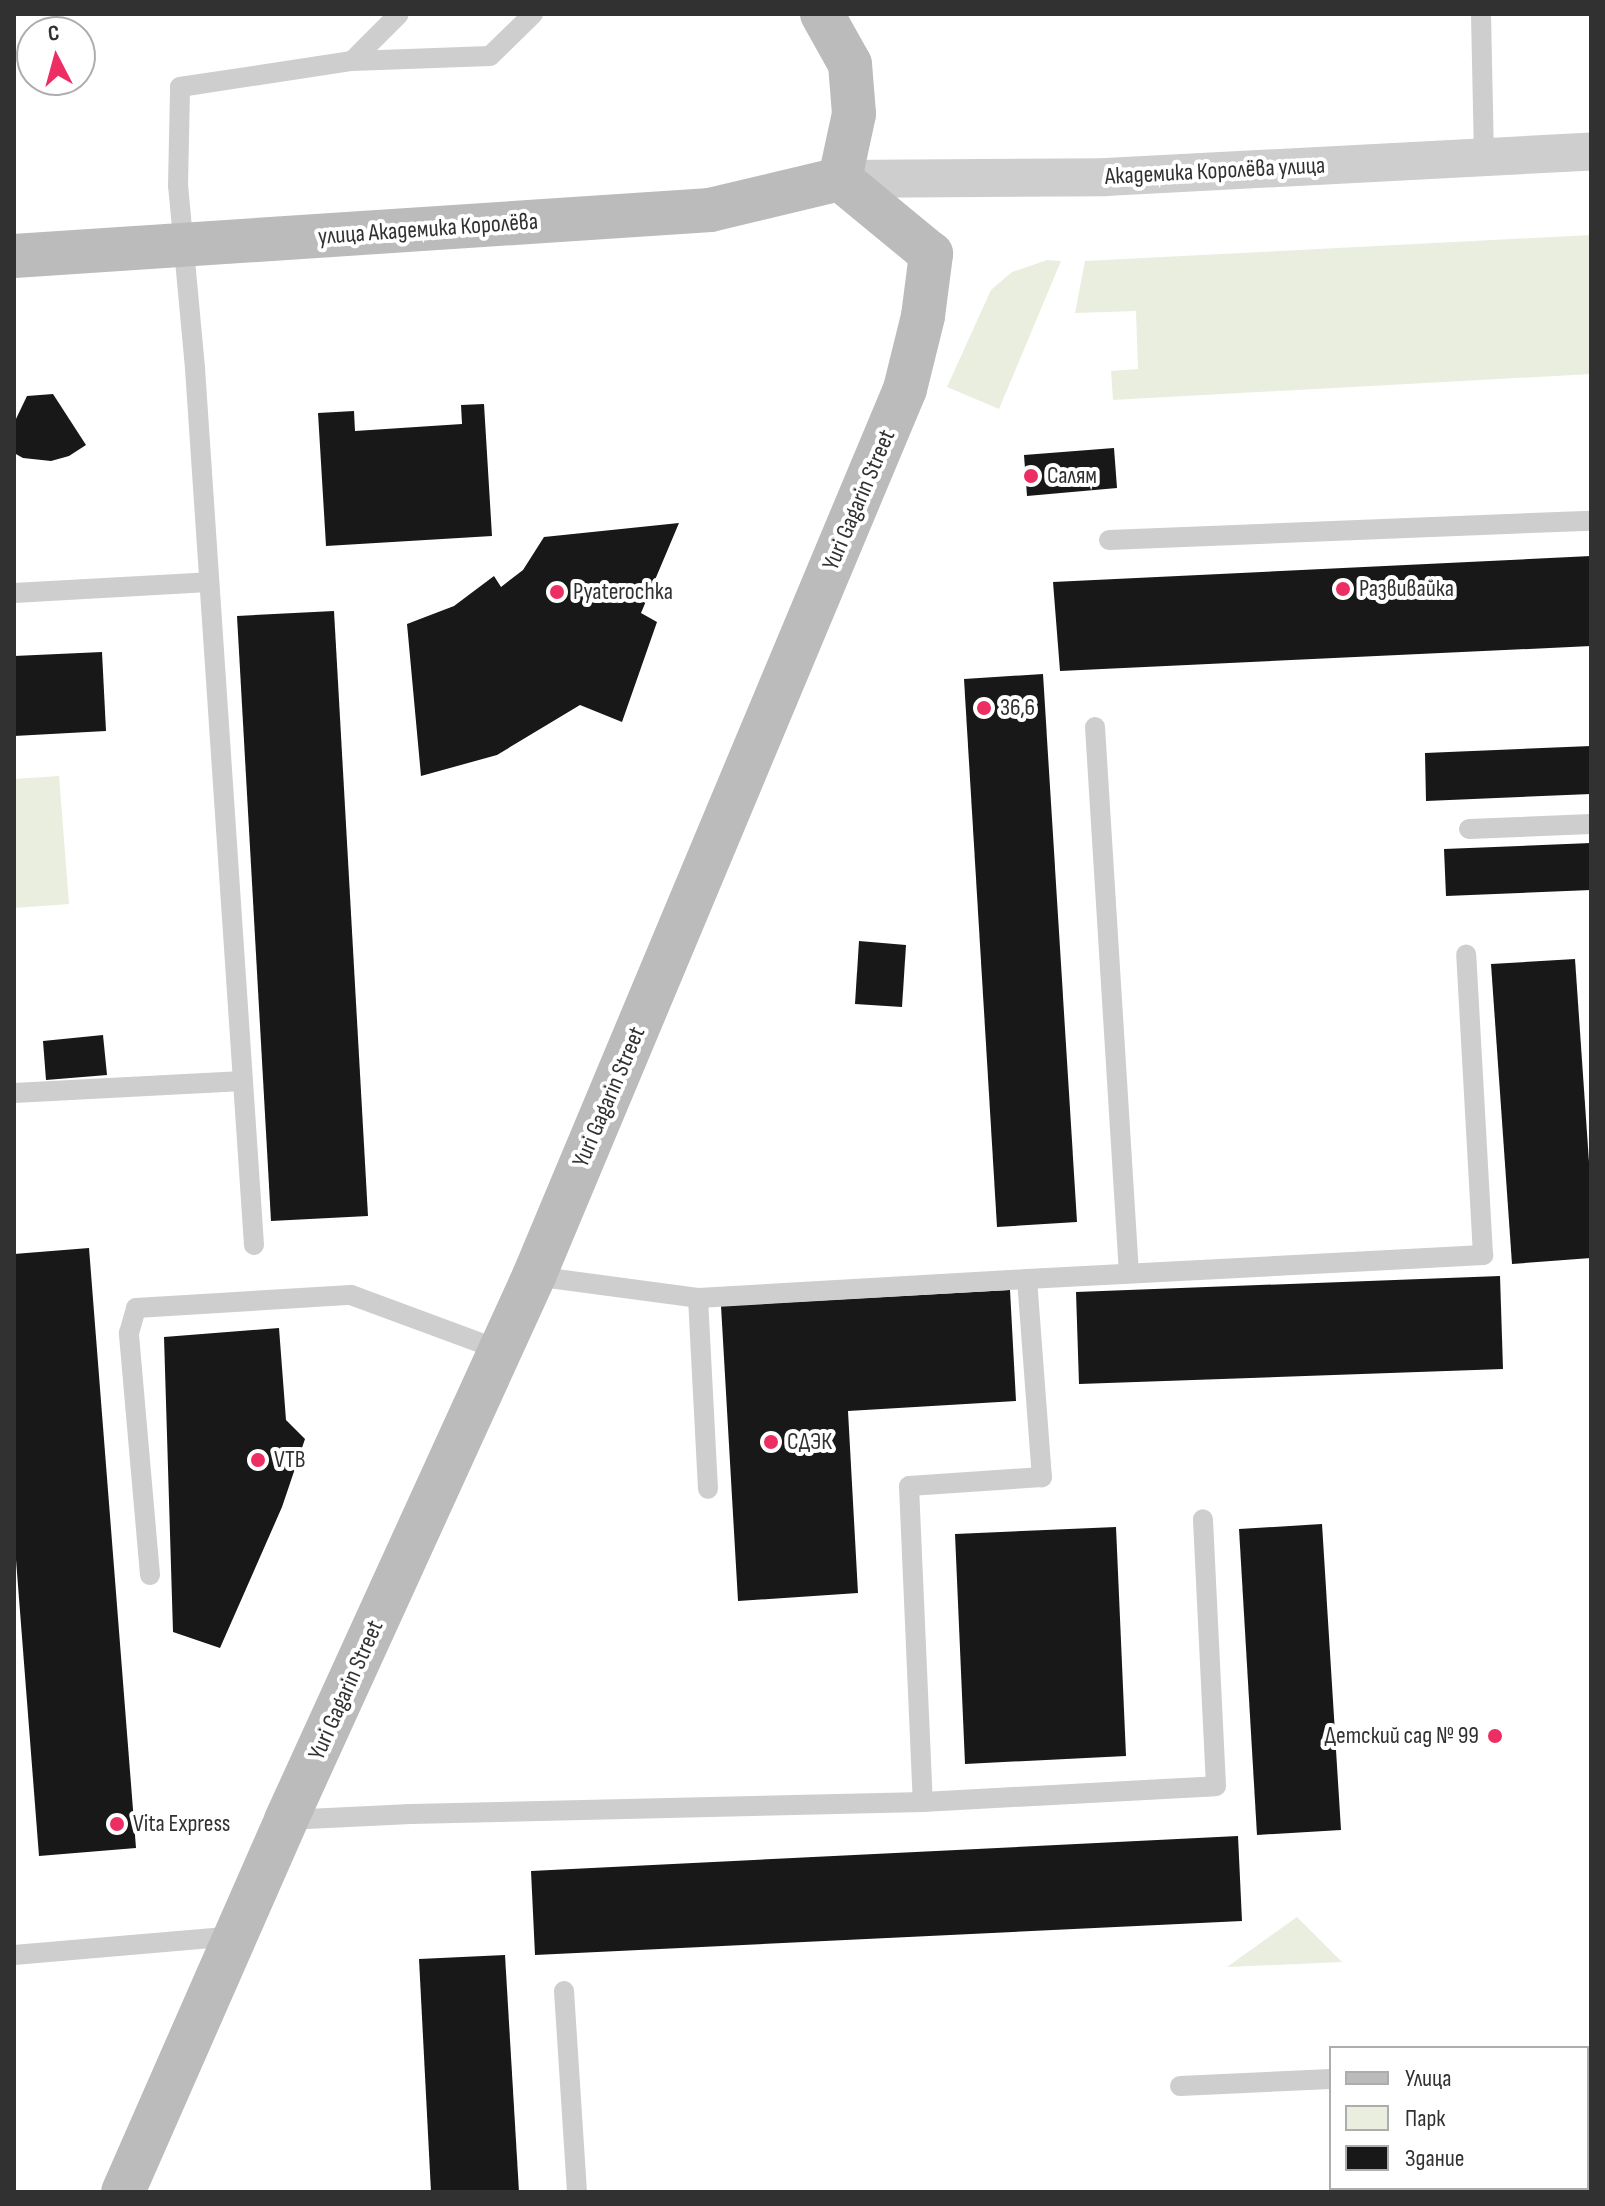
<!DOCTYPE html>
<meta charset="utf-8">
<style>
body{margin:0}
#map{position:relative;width:1605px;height:2206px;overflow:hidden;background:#fff;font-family:"Sofia Sans Condensed",sans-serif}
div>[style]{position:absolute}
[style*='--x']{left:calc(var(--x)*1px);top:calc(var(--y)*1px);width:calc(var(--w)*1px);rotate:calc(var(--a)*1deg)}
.green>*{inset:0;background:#eaeedf}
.building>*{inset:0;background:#181818}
.lane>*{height:20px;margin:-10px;padding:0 10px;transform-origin:10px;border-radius:10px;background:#cecece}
.street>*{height:38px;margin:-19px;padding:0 19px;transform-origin:19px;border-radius:19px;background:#cecece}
.secondary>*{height:44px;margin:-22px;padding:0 22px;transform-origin:22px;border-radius:22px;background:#bbb}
.dots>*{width:22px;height:22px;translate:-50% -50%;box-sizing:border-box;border:4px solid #fff;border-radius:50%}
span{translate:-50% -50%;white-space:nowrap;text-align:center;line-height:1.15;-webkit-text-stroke:8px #fff;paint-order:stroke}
.street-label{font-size:24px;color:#313131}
.poi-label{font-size:24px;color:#313131}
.left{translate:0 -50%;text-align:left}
.right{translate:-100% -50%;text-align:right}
.frame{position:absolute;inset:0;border:16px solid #313131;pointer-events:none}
.legend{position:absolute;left:1329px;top:2046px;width:260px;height:144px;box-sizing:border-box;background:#fff;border:2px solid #adadad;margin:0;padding:10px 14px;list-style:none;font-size:24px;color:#313131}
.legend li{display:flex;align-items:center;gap:16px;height:40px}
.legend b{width:40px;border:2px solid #adadad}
.north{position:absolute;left:16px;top:16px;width:80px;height:80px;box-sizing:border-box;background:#fff;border:2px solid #adadad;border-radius:50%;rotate:354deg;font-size:22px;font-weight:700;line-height:32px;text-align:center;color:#313131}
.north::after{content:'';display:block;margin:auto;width:28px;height:36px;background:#ed2e63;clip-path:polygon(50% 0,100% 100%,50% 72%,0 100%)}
</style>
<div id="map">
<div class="green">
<div style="clip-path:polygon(1591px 235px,1591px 374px,1113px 400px,1111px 371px,1138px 369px,1136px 311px,1075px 313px,1085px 261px)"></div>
<div style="clip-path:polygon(1047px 260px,1061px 261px,999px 409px,947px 387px,991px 290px,1012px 272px)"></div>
<div style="clip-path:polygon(59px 776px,69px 904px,14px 908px,14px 779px)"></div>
<div style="clip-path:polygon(1297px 1917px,1342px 1962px,1227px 1967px)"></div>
</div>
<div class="building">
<div style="clip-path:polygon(53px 394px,86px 445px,69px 456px,51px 461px,23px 458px,14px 453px,14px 423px,27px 396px)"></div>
<div style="clip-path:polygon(484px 404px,492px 536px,326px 546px,318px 413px,354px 411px,355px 431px,462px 424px,461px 405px)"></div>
<div style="clip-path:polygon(1114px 448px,1117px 488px,1027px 496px,1024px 455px)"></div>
<div style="clip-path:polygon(679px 523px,641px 613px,657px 622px,622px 722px,580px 705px,497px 755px,421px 776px,407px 624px,454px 606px,494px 576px,501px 587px,523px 570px,544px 537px)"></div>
<div style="clip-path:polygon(1591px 556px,1591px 646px,1060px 671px,1053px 582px)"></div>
<div style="clip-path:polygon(334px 611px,368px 1216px,271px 1221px,237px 616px)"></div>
<div style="clip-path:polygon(102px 652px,106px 731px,14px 736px,14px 656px)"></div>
<div style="clip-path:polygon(1043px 674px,1077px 1222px,997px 1227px,964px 679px)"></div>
<div style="clip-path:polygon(1591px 746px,1591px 794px,1426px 801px,1425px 753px)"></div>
<div style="clip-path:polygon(1591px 843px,1591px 890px,1446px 896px,1444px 849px)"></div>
<div style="clip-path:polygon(859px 941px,906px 945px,902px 1007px,855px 1004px)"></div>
<div style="clip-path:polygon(1575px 959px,1591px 1191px,1591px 1258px,1512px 1264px,1491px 964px)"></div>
<div style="clip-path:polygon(103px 1035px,107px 1075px,46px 1080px,43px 1041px)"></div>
<div style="clip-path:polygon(89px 1248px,136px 1848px,39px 1856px,14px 1534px,14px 1254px)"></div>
<div style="clip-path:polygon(1500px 1276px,1503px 1369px,1079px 1384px,1076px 1292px)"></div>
<div style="clip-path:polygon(1010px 1290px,1016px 1401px,848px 1411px,858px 1593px,738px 1601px,721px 1306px)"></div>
<div style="clip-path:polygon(279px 1328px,286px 1420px,305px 1439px,282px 1507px,220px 1648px,173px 1632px,164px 1337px)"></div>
<div style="clip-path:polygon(1322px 1524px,1341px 1830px,1257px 1835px,1239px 1529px)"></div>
<div style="clip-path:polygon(1116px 1527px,1126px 1756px,965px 1764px,955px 1534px)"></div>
<div style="clip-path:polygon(1238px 1836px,1242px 1921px,535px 1955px,531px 1871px)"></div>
<div style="clip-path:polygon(505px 1955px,519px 2192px,431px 2192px,419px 1959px)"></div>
</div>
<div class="lane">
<div style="--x:1481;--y:14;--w:144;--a:88.8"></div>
<div style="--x:352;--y:61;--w:66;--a:-45"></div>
<div style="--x:1109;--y:540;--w:482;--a:-2.3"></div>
<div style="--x:14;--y:593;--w:195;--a:-3.2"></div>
<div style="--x:1095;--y:727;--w:547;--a:86.44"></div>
<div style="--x:1469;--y:829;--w:122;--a:-2.3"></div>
<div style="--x:14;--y:1093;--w:229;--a:-3"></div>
<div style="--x:254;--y:1245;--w:879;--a:-93.85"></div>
<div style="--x:195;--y:368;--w:183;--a:-95.3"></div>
<div style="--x:178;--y:186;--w:99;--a:-88.8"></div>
<div style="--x:180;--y:87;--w:174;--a:-8.6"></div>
<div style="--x:352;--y:61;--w:138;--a:-2.1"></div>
<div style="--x:490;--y:56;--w:60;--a:-44.3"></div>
<div style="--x:534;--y:1276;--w:165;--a:7.6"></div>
<div style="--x:698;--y:1298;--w:330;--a:-3.3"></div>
<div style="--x:1027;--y:1279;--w:199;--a:85.7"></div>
<div style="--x:1042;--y:1477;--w:133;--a:176.1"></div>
<div style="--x:909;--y:1486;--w:316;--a:87.5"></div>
<div style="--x:1027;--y:1279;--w:457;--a:-3"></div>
<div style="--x:1483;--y:1255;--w:301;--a:-93.2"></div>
<div style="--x:698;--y:1298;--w:191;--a:87"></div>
<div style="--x:150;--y:1575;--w:243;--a:-95"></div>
<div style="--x:129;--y:1333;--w:26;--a:-74"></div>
<div style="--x:136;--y:1308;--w:215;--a:-3.5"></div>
<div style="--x:351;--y:1295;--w:159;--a:20.3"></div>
<div style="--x:286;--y:1820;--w:125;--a:-2.7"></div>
<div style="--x:411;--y:1814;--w:512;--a:-1.34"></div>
<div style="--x:923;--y:1802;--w:293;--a:-3.1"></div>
<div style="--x:1216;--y:1786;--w:267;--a:-92.8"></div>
<div style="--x:14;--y:1955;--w:224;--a:-4.9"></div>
<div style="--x:564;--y:1991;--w:201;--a:86.3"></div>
<div style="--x:1587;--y:2070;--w:4;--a:0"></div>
<div style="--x:1180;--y:2086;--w:151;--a:-2.7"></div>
<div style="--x:1587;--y:2182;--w:4;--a:0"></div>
<div style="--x:1386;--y:2192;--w:63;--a:-2.7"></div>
<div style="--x:1449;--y:2192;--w:3;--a:-90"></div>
<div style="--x:1449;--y:2189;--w:23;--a:-2"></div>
</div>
<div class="street">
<div style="--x:840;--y:179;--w:266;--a:-0.4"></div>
<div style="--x:1106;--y:177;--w:486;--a:-3"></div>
</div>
<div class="secondary">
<div style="--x:822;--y:14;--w:57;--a:60.8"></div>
<div style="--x:850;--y:64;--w:50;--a:85.4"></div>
<div style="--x:854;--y:114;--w:66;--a:102.2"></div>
<div style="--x:14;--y:256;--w:698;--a:-3.78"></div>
<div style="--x:710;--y:210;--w:134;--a:-13.4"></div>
<div style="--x:123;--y:2192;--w:406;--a:-66.3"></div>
<div style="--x:286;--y:1820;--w:598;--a:-65.49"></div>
<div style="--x:534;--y:1276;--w:961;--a:-67.3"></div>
<div style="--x:905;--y:389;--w:75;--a:-76.1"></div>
<div style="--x:923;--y:316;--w:63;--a:-82.6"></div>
<div style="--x:931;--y:254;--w:118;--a:-140.5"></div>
</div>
<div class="dots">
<div style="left:1031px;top:476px;background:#ed2e63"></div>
<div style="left:1343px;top:589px;background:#ed2e63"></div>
<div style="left:557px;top:592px;background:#ed2e63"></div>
<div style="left:984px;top:708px;background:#ed2e63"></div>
<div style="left:771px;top:1442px;background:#ed2e63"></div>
<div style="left:258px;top:1460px;background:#ed2e63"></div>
<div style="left:1495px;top:1736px;background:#ed2e63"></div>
<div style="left:117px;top:1824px;background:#ed2e63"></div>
</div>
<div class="street-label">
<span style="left:1215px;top:171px;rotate:-3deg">Академика Королёва улица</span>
<span style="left:428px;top:229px;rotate:-4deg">улица Академика Королёва</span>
<span style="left:859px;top:500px;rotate:-67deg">Yuri Gagarin Street</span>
<span style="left:609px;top:1097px;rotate:-67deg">Yuri Gagarin Street</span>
<span style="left:346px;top:1690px;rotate:-66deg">Yuri Gagarin Street</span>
</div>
<div class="poi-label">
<span class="left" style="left:1047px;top:476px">Салям</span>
<span class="left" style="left:1359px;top:589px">Развивайка</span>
<span class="left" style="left:573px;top:592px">Pyaterochka</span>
<span class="left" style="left:1000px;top:708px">36,6</span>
<span class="left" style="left:787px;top:1442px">СДЭК</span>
<span class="left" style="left:274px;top:1460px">VTB</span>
<span class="right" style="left:1479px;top:1736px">Детский сад № 99</span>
<span class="left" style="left:133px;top:1824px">Vita Express</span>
</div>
<div class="frame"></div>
<ul class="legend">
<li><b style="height:10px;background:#bbb"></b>Улица</li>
<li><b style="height:22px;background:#eaeedf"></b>Парк</li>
<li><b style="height:22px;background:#181818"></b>Здание</li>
</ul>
<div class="north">С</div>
</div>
